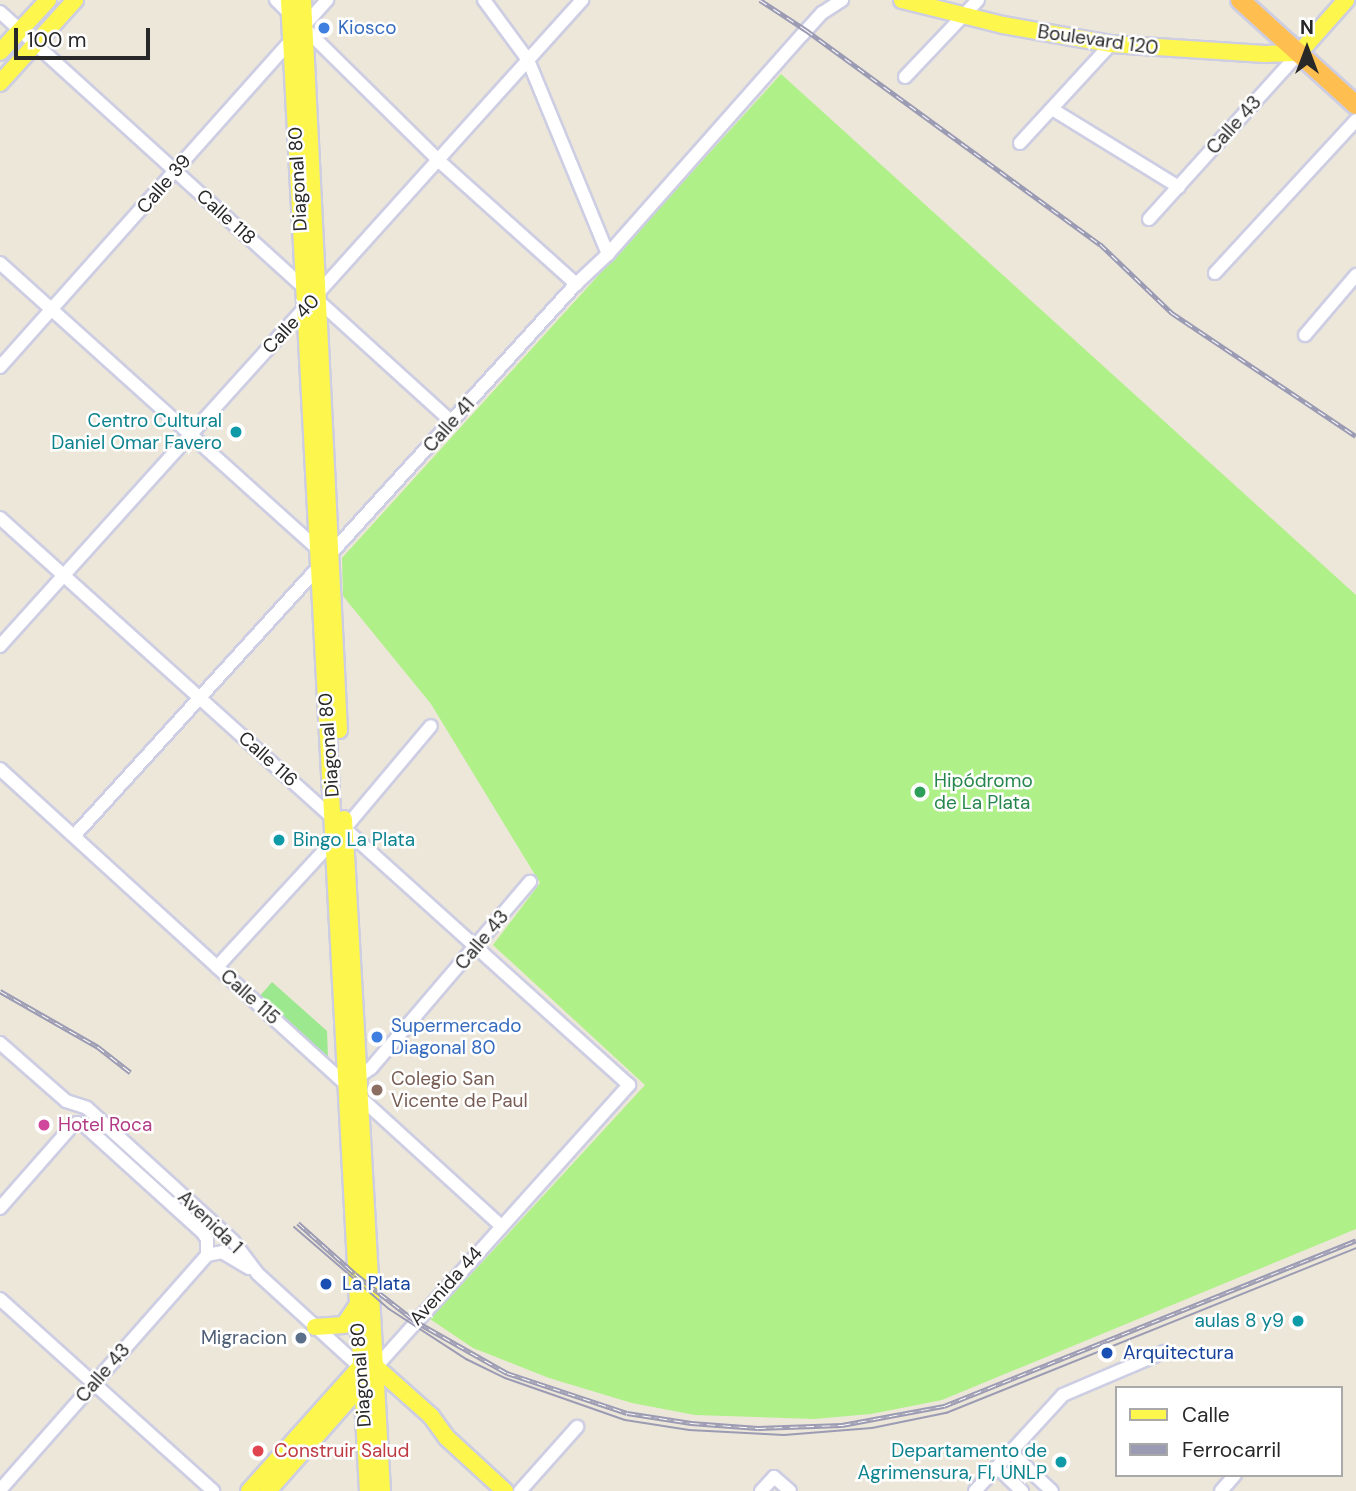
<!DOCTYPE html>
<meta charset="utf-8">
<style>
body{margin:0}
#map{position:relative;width:1356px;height:1491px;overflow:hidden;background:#ece7d8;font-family:"DM Sans",sans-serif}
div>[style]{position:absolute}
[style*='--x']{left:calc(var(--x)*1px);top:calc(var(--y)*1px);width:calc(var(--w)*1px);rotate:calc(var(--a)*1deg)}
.green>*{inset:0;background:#9be88f}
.pitch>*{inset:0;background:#b0f089}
.roads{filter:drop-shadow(2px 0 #cdcde3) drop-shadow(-2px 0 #cdcde3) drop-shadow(0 2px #cdcde3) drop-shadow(0 -2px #cdcde3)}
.minor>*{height:12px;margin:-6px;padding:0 6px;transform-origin:6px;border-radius:6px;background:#fff}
.major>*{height:16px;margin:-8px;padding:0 8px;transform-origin:8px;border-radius:8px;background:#fcf64d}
.highway>*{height:18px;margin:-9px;padding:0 9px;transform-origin:9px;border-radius:9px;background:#ffbf50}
.tram>*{height:2px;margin:-1px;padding:0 1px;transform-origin:1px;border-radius:1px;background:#9c9bb4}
.rail>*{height:5px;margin-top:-2.5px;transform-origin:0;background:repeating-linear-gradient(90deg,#fff 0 8px,#9c9bb4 0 16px);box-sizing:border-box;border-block:2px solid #9c9bb4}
.dots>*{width:19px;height:19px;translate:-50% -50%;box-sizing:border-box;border:4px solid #fff;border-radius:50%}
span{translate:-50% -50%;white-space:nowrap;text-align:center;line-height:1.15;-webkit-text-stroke:5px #fff;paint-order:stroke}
.shop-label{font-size:19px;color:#366cbe}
.left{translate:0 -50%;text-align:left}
.street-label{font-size:19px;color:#282828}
.culture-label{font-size:19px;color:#0d838f}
.right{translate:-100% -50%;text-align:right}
.leisure-label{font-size:19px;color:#27864d}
.education-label{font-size:19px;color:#785e54}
.hotel-label{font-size:19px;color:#b23c85}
.transit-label{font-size:19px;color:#164399}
.service-label{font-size:19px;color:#4e5e75}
.health-label{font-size:19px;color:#be3a42}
.legend{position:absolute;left:1115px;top:1386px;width:228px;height:91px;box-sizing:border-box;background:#fff;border:2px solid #a9a9a9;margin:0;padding:9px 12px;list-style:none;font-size:21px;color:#282828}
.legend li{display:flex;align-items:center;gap:14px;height:35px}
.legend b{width:35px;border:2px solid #a9a9a9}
.north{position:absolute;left:1272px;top:14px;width:70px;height:70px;-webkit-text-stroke:5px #fff;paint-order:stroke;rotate:0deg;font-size:19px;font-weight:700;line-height:28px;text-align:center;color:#282828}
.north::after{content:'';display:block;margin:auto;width:24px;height:32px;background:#282828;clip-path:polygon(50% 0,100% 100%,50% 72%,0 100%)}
.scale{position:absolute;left:14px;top:28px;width:136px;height:32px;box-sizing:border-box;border:4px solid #282828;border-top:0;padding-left:9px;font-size:21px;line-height:24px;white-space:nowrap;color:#282828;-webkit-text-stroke:5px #fff;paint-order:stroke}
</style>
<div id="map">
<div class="green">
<div style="clip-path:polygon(272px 982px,327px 1031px,328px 1059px,259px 997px)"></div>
</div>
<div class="pitch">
<div style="clip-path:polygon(781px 74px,1356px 595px,1356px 1229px,942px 1400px,871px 1414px,814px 1419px,695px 1415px,632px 1403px,549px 1378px,473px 1348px,430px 1319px,645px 1085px,493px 945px,540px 883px,431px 704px,343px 596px,342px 558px)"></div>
</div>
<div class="roads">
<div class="minor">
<div style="--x:276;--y:0;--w:228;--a:44.6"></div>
<div style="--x:438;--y:160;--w:186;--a:41.9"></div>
<div style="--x:484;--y:0;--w:74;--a:53.7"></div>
<div style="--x:528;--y:60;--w:210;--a:67.6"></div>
<div style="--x:0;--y:12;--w:610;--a:42.21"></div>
<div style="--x:905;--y:77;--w:106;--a:-46.5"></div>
<div style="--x:1052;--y:109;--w:149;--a:31.6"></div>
<div style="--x:1020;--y:143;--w:134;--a:-47.4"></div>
<div style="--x:1149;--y:219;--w:224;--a:-47.9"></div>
<div style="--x:0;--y:263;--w:431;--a:42"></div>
<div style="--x:1215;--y:273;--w:208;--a:-47.3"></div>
<div style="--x:1305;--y:335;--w:79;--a:-49.6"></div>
<div style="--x:0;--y:367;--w:492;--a:-48.3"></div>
<div style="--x:0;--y:518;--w:847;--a:42.03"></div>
<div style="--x:629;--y:1085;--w:379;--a:131.9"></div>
<div style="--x:0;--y:646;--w:870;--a:-47.98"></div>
<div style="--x:0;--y:769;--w:677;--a:42.36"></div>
<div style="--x:74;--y:836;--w:746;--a:-47.72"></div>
<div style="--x:576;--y:284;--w:44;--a:-43.2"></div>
<div style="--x:608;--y:254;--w:293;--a:-48.5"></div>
<div style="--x:802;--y:35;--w:30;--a:-48"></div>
<div style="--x:822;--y:13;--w:24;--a:-33"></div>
<div style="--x:217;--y:967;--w:189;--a:-47.4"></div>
<div style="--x:345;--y:828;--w:133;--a:-49.9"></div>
<div style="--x:0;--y:1043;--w:88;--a:41.3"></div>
<div style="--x:66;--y:1101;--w:22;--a:18"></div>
<div style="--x:87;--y:1108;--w:197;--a:42.3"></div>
<div style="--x:233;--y:1241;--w:41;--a:52.9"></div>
<div style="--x:258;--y:1274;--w:138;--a:42.4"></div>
<div style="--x:354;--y:1080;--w:21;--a:-35"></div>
<div style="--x:371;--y:1068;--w:245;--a:-49.5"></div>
<div style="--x:72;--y:1126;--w:6;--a:-31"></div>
<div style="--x:77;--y:1123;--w:7;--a:16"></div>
<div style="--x:84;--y:1125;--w:161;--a:42.2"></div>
<div style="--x:203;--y:1233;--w:7;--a:56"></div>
<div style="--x:207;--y:1239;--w:16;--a:90"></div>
<div style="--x:0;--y:1208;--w:109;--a:-48.7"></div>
<div style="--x:0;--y:1299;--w:287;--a:42"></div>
<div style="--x:1010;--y:1452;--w:57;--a:42.9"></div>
<div style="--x:997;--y:1467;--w:35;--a:44"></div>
<div style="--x:0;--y:1490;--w:313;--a:-48.6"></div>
<div style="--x:207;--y:1255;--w:15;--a:-11"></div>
<div style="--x:222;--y:1252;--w:31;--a:31"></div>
<div style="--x:520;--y:1491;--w:86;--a:-48.3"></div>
<div style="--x:761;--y:1491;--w:19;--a:-47"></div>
<div style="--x:774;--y:1477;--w:21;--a:41"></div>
<div style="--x:975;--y:1491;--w:130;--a:-47.5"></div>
<div style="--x:1063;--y:1395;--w:110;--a:-23.1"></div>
<div style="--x:1221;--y:1491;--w:21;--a:-49"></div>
</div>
<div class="major">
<div style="--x:289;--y:0;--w:1493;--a:86.97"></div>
<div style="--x:303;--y:0;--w:731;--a:87.18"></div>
<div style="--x:902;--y:0;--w:104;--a:13.9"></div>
<div style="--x:1003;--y:25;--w:110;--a:10"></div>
<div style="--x:1111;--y:44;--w:154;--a:3.7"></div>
<div style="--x:1265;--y:54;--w:34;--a:-2"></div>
<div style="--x:1299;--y:53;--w:71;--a:-48.4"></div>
<div style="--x:0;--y:52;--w:71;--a:-47.3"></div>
<div style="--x:0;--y:83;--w:112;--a:-47.9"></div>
<div style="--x:344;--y:819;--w:673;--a:86.76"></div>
<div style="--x:315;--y:1327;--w:29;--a:-4"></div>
<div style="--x:344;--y:1325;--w:22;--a:-56"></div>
<div style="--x:376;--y:1367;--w:74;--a:41.7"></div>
<div style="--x:431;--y:1416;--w:26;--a:54"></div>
<div style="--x:446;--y:1437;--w:80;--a:42.5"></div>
<div style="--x:249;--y:1491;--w:166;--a:-48.2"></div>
<div style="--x:268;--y:1491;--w:148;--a:-48.6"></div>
</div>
<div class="highway">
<div style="--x:1240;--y:0;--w:156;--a:42.2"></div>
</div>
</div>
<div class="tram">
<div style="--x:294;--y:1227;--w:125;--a:40.8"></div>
<div style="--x:389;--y:1309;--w:92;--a:33"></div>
<div style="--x:466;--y:1359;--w:43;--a:26"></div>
<div style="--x:505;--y:1378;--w:127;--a:19.3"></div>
<div style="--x:625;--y:1420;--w:65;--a:8.9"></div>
<div style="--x:689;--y:1430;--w:95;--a:3"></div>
<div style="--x:784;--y:1435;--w:88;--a:-4.5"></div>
<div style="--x:872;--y:1428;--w:76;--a:-11.5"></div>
<div style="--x:946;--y:1413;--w:442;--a:-21.9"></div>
</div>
<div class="rail">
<div style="--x:760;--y:0;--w:55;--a:33.1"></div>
<div style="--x:806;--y:30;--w:364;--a:36.1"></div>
<div style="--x:1100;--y:244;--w:100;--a:43.8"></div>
<div style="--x:1172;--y:313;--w:221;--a:33.8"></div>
<div style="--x:0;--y:991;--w:113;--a:29.7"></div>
<div style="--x:98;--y:1047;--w:41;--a:38"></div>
<div style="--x:298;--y:1223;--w:76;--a:41.8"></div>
<div style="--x:355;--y:1274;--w:76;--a:38.1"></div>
<div style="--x:415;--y:1321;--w:106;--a:29.5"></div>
<div style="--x:507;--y:1373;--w:126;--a:18.4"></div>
<div style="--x:627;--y:1413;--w:65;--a:8.9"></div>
<div style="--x:691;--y:1423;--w:67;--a:4.3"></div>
<div style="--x:758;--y:1428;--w:84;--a:-2"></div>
<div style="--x:842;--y:1425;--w:104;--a:-10.6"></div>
<div style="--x:944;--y:1406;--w:444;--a:-21.9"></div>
</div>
<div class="dots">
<div style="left:324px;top:28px;background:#3f7fe0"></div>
<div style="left:236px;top:432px;background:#0f9aa8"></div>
<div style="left:920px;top:792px;background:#2e9e5b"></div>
<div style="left:279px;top:840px;background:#0f9aa8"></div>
<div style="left:377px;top:1037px;background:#3f7fe0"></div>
<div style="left:377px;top:1090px;background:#8d6e63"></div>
<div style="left:44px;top:1125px;background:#d1479c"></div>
<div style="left:326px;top:1284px;background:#1a4fb4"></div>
<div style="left:1298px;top:1321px;background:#0f9aa8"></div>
<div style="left:301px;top:1338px;background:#5c6f8a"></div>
<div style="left:1107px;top:1353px;background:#1a4fb4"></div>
<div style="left:258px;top:1451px;background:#e0444e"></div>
<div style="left:1061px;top:1462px;background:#0f9aa8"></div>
</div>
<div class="shop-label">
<span class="left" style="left:338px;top:28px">Kiosco</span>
<span class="left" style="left:391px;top:1037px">Supermercado<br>Diagonal 80</span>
</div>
<div class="street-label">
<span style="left:1098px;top:40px;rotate:8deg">Boulevard 120</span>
<span style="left:1234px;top:125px;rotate:-48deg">Calle 43</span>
<span style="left:298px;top:179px;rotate:-93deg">Diagonal 80</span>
<span style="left:164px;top:184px;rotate:-49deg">Calle 39</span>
<span style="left:226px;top:217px;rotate:42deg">Calle 118</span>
<span style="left:291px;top:324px;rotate:-47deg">Calle 40</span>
<span style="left:449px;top:425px;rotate:-48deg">Calle 41</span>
<span style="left:329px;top:745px;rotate:-94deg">Diagonal 80</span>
<span style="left:268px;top:759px;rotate:42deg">Calle 116</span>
<span style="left:482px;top:940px;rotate:-50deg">Calle 43</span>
<span style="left:250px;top:997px;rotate:42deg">Calle 115</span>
<span style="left:210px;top:1222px;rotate:44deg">Avenida 1</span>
<span style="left:446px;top:1286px;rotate:-48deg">Avenida 44</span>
<span style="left:103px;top:1373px;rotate:-49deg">Calle 43</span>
<span style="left:361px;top:1375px;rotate:-94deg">Diagonal 80</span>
</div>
<div class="culture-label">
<span class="right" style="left:222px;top:432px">Centro Cultural<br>Daniel Omar Favero</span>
<span class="left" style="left:293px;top:840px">Bingo La Plata</span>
<span class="right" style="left:1284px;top:1321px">aulas 8 y9</span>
<span class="right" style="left:1047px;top:1462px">Departamento de<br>Agrimensura, FI, UNLP</span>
</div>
<div class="leisure-label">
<span class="left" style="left:934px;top:792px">Hipódromo<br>de La Plata</span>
</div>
<div class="education-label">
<span class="left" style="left:391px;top:1090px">Colegio San<br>Vicente de Paul</span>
</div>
<div class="hotel-label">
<span class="left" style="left:58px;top:1125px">Hotel Roca</span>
</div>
<div class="transit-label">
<span class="left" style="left:342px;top:1284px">La Plata</span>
<span class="left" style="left:1123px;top:1353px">Arquitectura</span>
</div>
<div class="service-label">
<span class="right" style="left:287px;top:1338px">Migracion</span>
</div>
<div class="health-label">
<span class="left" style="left:274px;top:1451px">Construir Salud</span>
</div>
<ul class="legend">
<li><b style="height:9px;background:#fcf64d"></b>Calle</li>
<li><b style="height:9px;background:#9c9bb4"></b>Ferrocarril</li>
</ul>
<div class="north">N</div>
<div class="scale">100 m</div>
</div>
